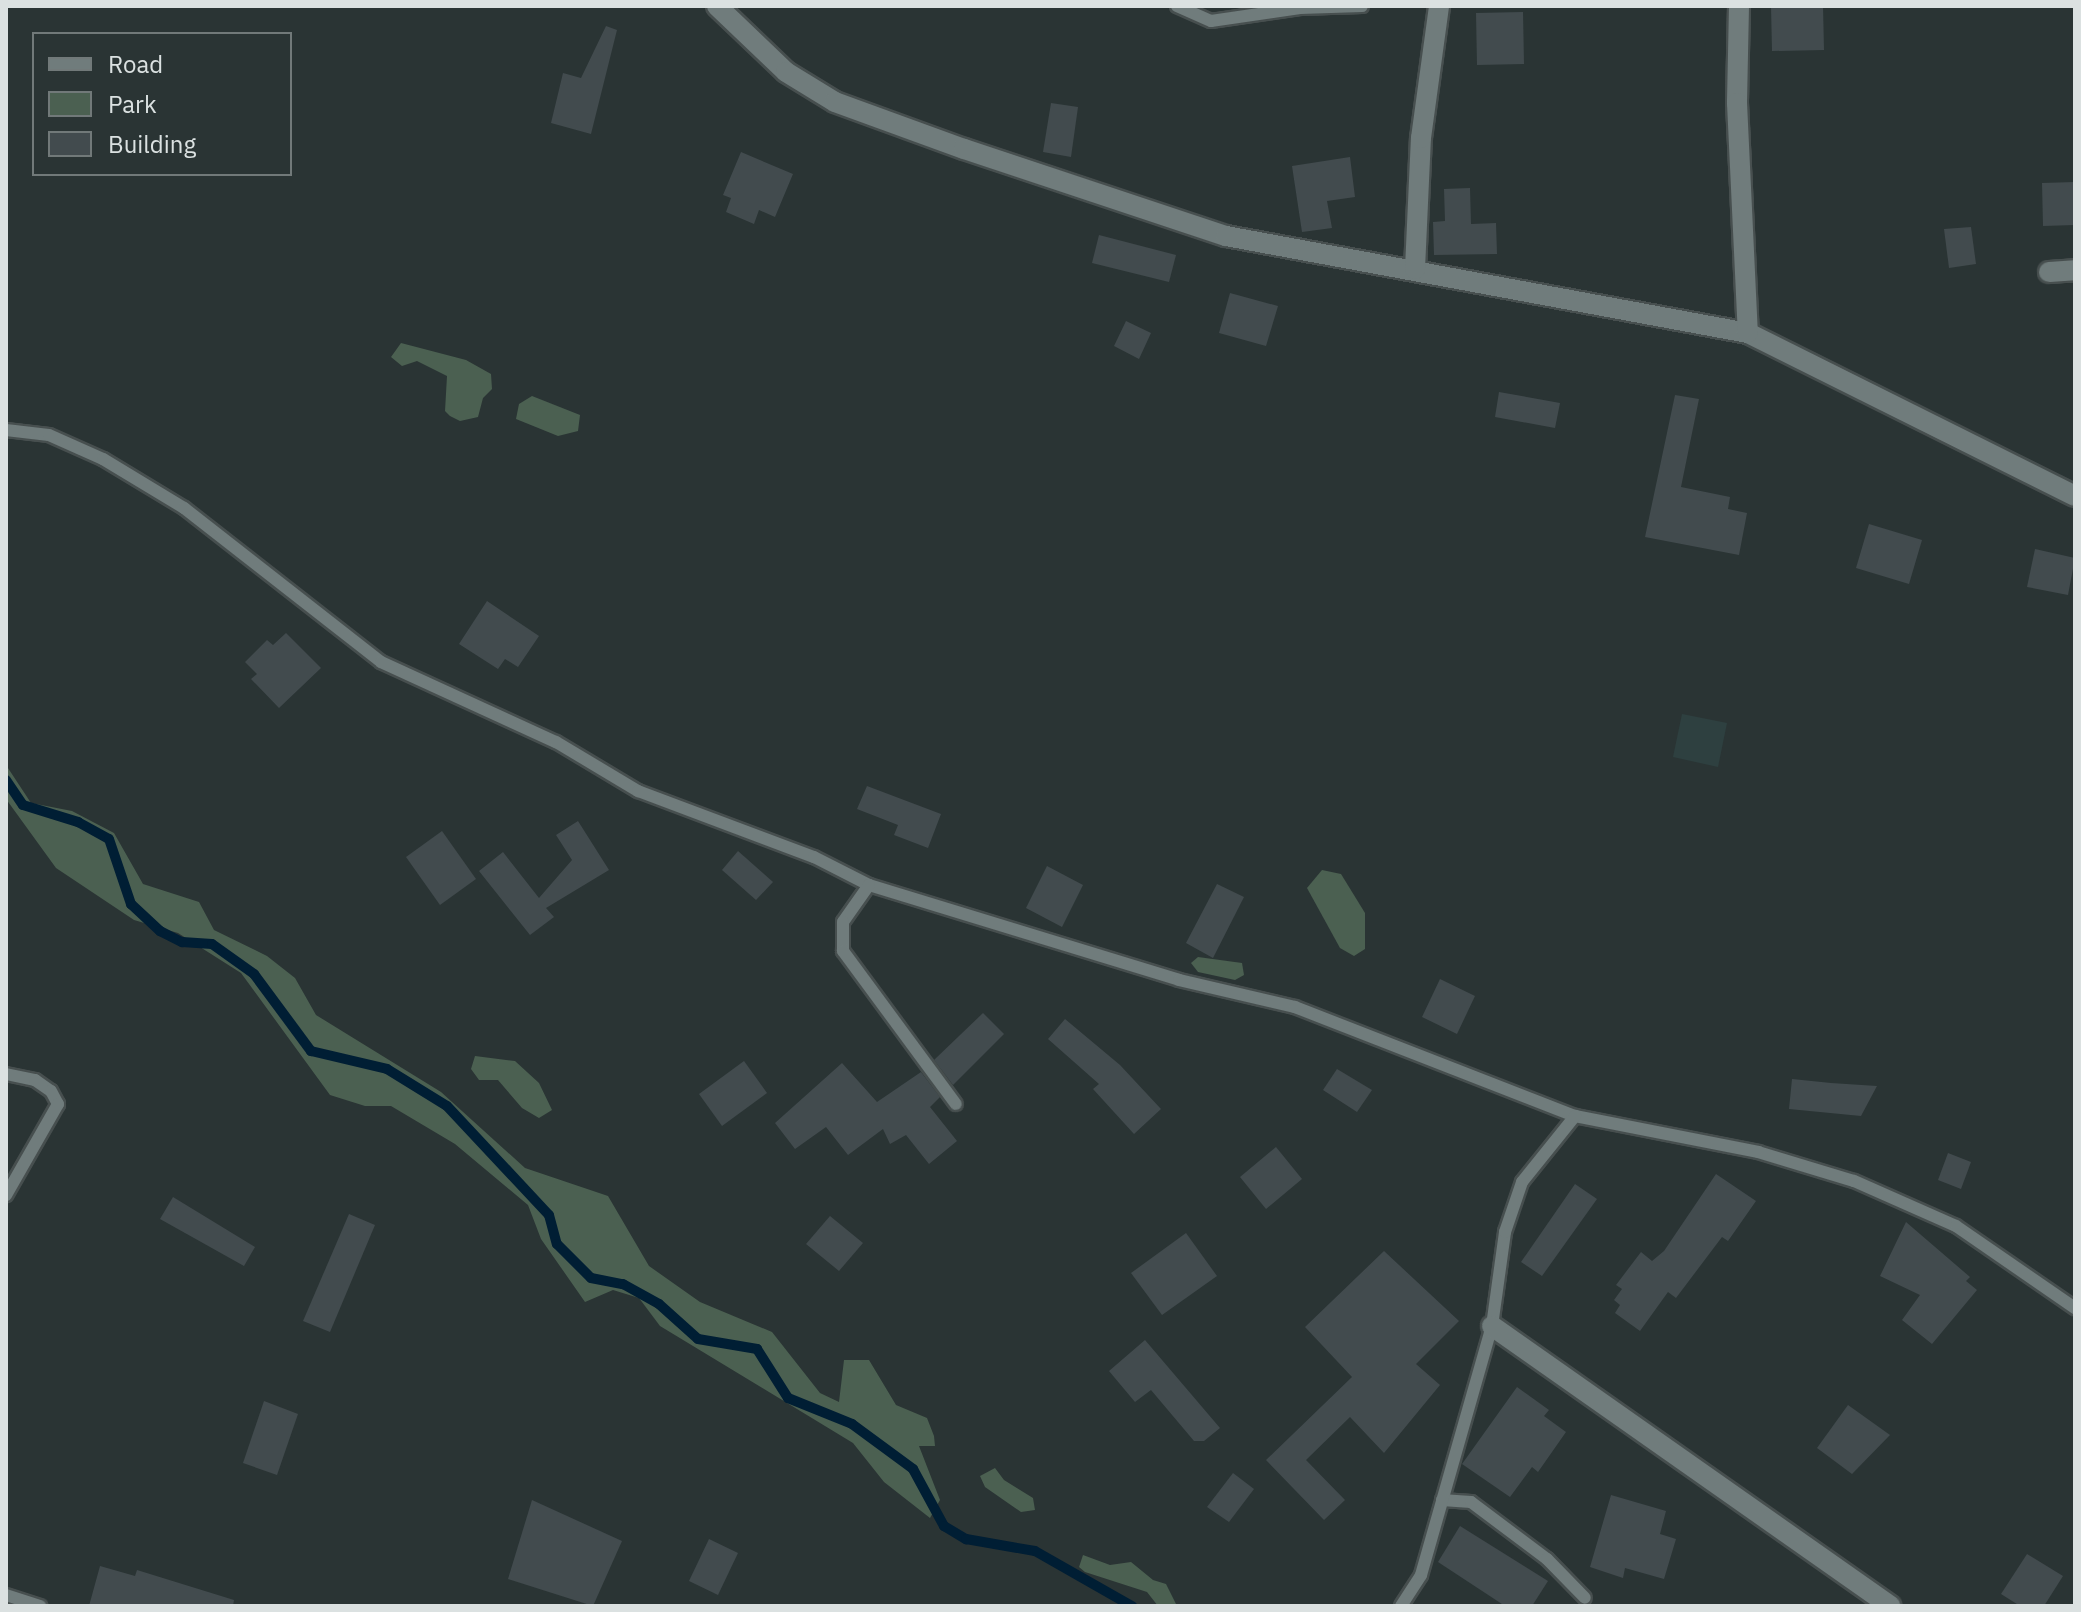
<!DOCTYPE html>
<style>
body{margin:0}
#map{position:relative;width:2081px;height:1612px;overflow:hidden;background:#2a3434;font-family:"IBM Plex Sans",sans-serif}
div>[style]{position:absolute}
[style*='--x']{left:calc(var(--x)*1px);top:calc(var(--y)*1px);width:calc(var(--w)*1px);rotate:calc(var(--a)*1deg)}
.built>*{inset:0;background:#2e4040}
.green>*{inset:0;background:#4b6051}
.stream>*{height:10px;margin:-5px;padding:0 5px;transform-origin:5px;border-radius:5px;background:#001e34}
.building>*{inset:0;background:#424b4e}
.roads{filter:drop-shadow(2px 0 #474f4f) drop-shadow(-2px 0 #474f4f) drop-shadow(0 2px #474f4f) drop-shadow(0 -2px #474f4f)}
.lane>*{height:12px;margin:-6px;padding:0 6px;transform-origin:6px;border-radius:6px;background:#707c7c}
.street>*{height:20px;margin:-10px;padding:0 10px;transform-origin:10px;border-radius:10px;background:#707c7c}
span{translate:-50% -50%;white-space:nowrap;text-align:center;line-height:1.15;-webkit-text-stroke:6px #2a3434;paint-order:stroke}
.frame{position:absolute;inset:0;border:8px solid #dbe1e1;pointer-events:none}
.legend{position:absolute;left:32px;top:32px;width:260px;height:144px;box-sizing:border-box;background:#2a3434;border:2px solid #717979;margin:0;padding:10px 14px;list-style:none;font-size:24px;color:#dbe1e1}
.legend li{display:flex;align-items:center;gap:16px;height:40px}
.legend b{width:40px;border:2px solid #717979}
</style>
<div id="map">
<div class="built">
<div style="clip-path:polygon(1682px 714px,1727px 723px,1718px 767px,1673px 757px)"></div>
</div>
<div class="green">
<div style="clip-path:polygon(401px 343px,466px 360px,491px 374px,492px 389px,483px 398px,478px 417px,460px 421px,450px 416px,445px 411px,447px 376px,417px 361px,402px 366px,391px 357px)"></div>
<div style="clip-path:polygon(532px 396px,580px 415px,578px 431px,558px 436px,516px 419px,519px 404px)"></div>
<div style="clip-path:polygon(6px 765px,31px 803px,72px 811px,114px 833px,143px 884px,199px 902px,214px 930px,267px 956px,295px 978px,316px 1015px,441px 1092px,525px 1168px,608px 1196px,649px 1266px,700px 1302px,772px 1332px,820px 1393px,839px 1402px,844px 1360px,869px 1360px,896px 1405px,927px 1418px,934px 1436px,935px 1446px,919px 1446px,940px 1500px,930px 1518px,884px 1482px,853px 1443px,660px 1326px,639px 1298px,613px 1290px,585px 1302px,541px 1239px,528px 1205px,455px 1144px,391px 1106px,365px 1106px,330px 1095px,241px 973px,178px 933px,134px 920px,56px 868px,6px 799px)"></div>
<div style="clip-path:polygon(1322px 870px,1341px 874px,1365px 913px,1365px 949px,1354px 956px,1340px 948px,1307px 888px)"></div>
<div style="clip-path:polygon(1198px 957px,1242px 963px,1244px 975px,1235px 980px,1198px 972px,1191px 963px)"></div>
<div style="clip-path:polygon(475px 1056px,515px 1061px,539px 1083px,552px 1110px,539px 1118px,522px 1108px,498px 1080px,479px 1080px,471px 1069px)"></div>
<div style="clip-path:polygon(995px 1468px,1004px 1480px,1033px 1498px,1035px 1510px,1021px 1512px,985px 1487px,980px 1476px)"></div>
<div style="clip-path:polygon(1083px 1555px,1110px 1565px,1131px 1562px,1153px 1580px,1166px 1584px,1177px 1606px,1158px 1606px,1147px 1592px,1085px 1572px,1079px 1567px)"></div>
</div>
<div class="stream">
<div style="--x:6;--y:780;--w:30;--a:56"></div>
<div style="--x:23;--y:805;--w:58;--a:17.2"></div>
<div style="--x:78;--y:822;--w:35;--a:29"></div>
<div style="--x:109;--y:839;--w:69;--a:71.3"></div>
<div style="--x:131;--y:904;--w:40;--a:43"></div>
<div style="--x:160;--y:931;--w:25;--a:27"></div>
<div style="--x:182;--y:942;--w:30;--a:4"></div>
<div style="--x:212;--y:944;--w:52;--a:35.5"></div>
<div style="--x:254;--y:974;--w:96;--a:53.5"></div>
<div style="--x:311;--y:1051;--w:78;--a:13.3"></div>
<div style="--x:387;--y:1069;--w:70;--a:31.7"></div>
<div style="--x:447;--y:1106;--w:149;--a:46.9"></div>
<div style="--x:549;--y:1215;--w:30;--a:75"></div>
<div style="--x:557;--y:1244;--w:48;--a:45"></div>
<div style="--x:591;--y:1278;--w:33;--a:11"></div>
<div style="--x:623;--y:1284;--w:41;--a:29.1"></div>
<div style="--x:659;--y:1304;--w:52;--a:41.9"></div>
<div style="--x:698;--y:1339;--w:60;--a:9.6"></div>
<div style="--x:757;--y:1349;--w:58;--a:57.7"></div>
<div style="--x:788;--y:1398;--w:69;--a:22.1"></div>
<div style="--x:852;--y:1424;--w:76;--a:36.4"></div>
<div style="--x:913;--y:1469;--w:65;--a:61.5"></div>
<div style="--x:944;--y:1526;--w:26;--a:31"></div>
<div style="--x:966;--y:1539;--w:70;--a:9.9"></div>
<div style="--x:1035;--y:1551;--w:112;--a:29.6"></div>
</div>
<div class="building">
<div style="clip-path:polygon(1771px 6px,1823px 6px,1824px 50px,1772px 51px)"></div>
<div style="clip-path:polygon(1523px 12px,1524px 64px,1477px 65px,1476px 13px)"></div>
<div style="clip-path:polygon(606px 26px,617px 30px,591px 134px,551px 123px,563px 73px,581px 78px)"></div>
<div style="clip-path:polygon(1051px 103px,1078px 107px,1071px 157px,1043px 152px)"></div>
<div style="clip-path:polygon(741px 152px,793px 174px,775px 217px,759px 210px,754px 224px,726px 212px,731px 198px,723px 195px)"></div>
<div style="clip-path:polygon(1350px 157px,1355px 197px,1327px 201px,1332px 228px,1302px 232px,1292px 166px)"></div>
<div style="clip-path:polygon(2075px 182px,2075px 225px,2043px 226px,2042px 183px)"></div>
<div style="clip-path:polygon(1470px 188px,1471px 224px,1496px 223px,1497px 254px,1434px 255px,1433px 222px,1445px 221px,1444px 189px)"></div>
<div style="clip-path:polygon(1971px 227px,1976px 264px,1949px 268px,1944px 229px)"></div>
<div style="clip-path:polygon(1099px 235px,1176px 255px,1169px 282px,1092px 263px)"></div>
<div style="clip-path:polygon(1230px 293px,1278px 306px,1266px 346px,1219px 333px)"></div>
<div style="clip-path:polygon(1126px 321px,1151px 333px,1139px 359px,1114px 346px)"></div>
<div style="clip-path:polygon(1499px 392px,1560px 403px,1555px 428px,1495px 417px)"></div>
<div style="clip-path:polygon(1675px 395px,1699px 399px,1681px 487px,1730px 497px,1728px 509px,1747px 513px,1739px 555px,1645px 537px)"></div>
<div style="clip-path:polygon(1869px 524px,1922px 540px,1909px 584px,1856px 568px)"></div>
<div style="clip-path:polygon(2035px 549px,2075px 558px,2068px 595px,2027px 587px)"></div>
<div style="clip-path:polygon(487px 601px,539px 636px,518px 667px,505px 659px,498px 669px,459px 644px)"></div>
<div style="clip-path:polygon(286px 633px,321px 668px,279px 708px,251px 679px,257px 674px,245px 662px,267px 640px,273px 645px)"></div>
<div style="clip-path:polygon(867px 786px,941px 814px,928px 848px,894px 835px,898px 825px,857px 809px)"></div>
<div style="clip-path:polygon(578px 821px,609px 870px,546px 908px,554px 917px,530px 935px,479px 871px,503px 852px,539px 898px,572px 860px,556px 835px)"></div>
<div style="clip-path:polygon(442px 831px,476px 879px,440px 905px,406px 857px)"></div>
<div style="clip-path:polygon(738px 851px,773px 882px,756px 900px,722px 870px)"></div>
<div style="clip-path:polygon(1047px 866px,1083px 885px,1062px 927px,1026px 908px)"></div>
<div style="clip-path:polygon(1217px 884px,1244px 897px,1213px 958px,1186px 943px)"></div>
<div style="clip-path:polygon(1440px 979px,1475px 996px,1457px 1034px,1422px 1017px)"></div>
<div style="clip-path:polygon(983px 1013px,1004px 1034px,953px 1085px,934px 1060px)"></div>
<div style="clip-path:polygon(1065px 1019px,1120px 1065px,1161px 1109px,1134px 1134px,1093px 1089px,1099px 1084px,1048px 1039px)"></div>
<div style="clip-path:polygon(744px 1061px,767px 1093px,722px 1126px,699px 1094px)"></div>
<div style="clip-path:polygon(842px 1063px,877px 1102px,921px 1072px,940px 1097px,930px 1107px,957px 1141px,929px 1164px,906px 1135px,890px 1144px,883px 1129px,848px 1155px,826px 1127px,795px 1149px,775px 1123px)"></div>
<div style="clip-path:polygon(1337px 1069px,1372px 1090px,1357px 1112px,1323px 1090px)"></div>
<div style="clip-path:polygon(1792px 1079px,1831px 1083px,1877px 1086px,1861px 1116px,1789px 1109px)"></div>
<div style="clip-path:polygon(1276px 1147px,1302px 1179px,1266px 1209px,1240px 1177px)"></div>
<div style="clip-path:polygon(1948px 1153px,1971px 1162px,1961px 1189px,1938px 1180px)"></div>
<div style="clip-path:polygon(1716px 1174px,1756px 1201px,1728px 1241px,1722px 1237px,1676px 1298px,1668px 1292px,1640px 1331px,1615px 1313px,1620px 1305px,1614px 1300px,1622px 1289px,1616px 1285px,1641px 1252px,1652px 1261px,1664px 1251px)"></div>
<div style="clip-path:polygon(1575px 1184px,1597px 1199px,1542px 1276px,1521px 1262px)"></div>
<div style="clip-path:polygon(173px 1197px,255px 1247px,244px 1266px,160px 1219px)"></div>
<div style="clip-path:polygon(349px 1214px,375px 1225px,330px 1332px,303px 1321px)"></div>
<div style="clip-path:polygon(830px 1216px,863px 1243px,839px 1271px,806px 1244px)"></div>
<div style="clip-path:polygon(1906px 1222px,1970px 1277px,1966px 1281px,1977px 1290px,1932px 1344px,1902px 1320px,1920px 1295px,1880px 1276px)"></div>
<div style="clip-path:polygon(1186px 1233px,1217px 1276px,1162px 1315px,1131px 1273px)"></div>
<div style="clip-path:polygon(1384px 1251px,1459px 1321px,1416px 1364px,1440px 1385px,1384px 1453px,1350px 1417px,1306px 1460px,1345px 1500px,1324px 1520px,1266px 1460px,1352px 1377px,1305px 1327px)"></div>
<div style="clip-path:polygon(1145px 1340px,1220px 1428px,1204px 1441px,1194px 1441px,1151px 1390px,1135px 1402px,1109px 1371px)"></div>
<div style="clip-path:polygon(1517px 1387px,1549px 1410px,1544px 1416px,1566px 1432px,1538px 1472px,1532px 1467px,1510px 1497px,1462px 1464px)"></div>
<div style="clip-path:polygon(264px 1401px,298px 1414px,277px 1475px,243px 1463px)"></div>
<div style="clip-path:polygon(1848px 1405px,1890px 1435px,1852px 1474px,1817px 1448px)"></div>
<div style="clip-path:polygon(1233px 1473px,1254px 1489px,1229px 1522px,1207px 1507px)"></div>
<div style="clip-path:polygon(1611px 1495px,1666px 1511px,1660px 1534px,1676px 1539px,1664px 1579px,1625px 1568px,1623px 1578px,1590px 1567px)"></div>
<div style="clip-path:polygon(532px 1500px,622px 1541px,593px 1606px,508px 1579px)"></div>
<div style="clip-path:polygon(1460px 1526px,1548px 1581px,1532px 1606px,1505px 1606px,1438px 1562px)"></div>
<div style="clip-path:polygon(709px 1539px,738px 1553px,718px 1595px,689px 1581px)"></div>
<div style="clip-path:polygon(2027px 1554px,2063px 1576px,2044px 1606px,2020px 1606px,2001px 1594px)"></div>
<div style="clip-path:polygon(100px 1566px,135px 1576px,137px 1570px,234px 1600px,233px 1606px,89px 1606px)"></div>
</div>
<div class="roads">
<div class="lane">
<div style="--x:1177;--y:6;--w:37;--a:24"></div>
<div style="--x:1211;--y:21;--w:90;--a:-8.3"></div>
<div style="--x:1300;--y:8;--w:62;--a:-1.8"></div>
<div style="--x:6;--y:430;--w:43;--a:6.6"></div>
<div style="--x:49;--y:435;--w:59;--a:24"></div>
<div style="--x:103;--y:459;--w:95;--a:31.2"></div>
<div style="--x:184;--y:508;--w:250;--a:38"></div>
<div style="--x:381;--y:662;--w:192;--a:24.6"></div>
<div style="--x:556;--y:742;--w:96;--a:30.9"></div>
<div style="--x:638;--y:791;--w:188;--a:20.6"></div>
<div style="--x:814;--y:857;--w:62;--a:27"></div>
<div style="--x:869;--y:885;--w:324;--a:17"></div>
<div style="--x:1179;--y:980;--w:119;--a:13.1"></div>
<div style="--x:1295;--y:1007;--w:300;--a:21.3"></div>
<div style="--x:1575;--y:1116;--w:187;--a:11.1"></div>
<div style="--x:1758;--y:1152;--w:100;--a:16.8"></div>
<div style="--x:1854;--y:1181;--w:111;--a:23.8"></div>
<div style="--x:1956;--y:1226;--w:145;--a:34.6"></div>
<div style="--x:869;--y:885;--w:45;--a:125.1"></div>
<div style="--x:843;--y:922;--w:29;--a:90"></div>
<div style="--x:843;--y:951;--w:190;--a:53.6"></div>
<div style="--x:6;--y:1074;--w:30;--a:12"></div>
<div style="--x:35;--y:1080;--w:19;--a:35"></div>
<div style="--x:51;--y:1091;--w:15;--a:62"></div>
<div style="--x:58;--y:1104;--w:105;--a:119.7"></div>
<div style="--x:1442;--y:1500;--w:29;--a:4"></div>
<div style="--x:1471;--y:1502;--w:95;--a:36.9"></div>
<div style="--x:1547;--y:1559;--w:54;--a:45.7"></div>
<div style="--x:6;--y:1595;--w:36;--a:18"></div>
<div style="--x:1401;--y:1606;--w:37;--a:-57"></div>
<div style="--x:1421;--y:1575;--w:259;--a:-74.1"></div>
<div style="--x:1492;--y:1326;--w:95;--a:-82.1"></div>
<div style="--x:1505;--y:1232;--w:53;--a:-71.2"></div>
<div style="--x:1522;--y:1182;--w:85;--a:-51.2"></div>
</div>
<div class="street">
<div style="--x:717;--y:6;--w:95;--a:43.7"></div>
<div style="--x:786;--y:72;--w:57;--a:31.5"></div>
<div style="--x:835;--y:102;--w:137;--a:20"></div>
<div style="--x:964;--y:149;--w:276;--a:18.4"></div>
<div style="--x:1226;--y:236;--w:531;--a:10.53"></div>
<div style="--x:1748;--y:333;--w:365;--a:26.5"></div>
<div style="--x:1739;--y:6;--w:97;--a:91.2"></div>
<div style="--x:1737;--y:103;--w:230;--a:87.3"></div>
<div style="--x:1415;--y:269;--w:131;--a:-87.4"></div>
<div style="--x:1421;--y:138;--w:133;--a:-82.2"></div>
<div style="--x:2049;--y:272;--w:26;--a:-4"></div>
<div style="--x:1492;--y:1326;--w:487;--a:35.1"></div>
</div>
</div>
<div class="frame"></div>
<ul class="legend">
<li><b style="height:10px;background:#707c7c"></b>Road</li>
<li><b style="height:22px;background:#4b6051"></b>Park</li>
<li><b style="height:22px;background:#424b4e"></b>Building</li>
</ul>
</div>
